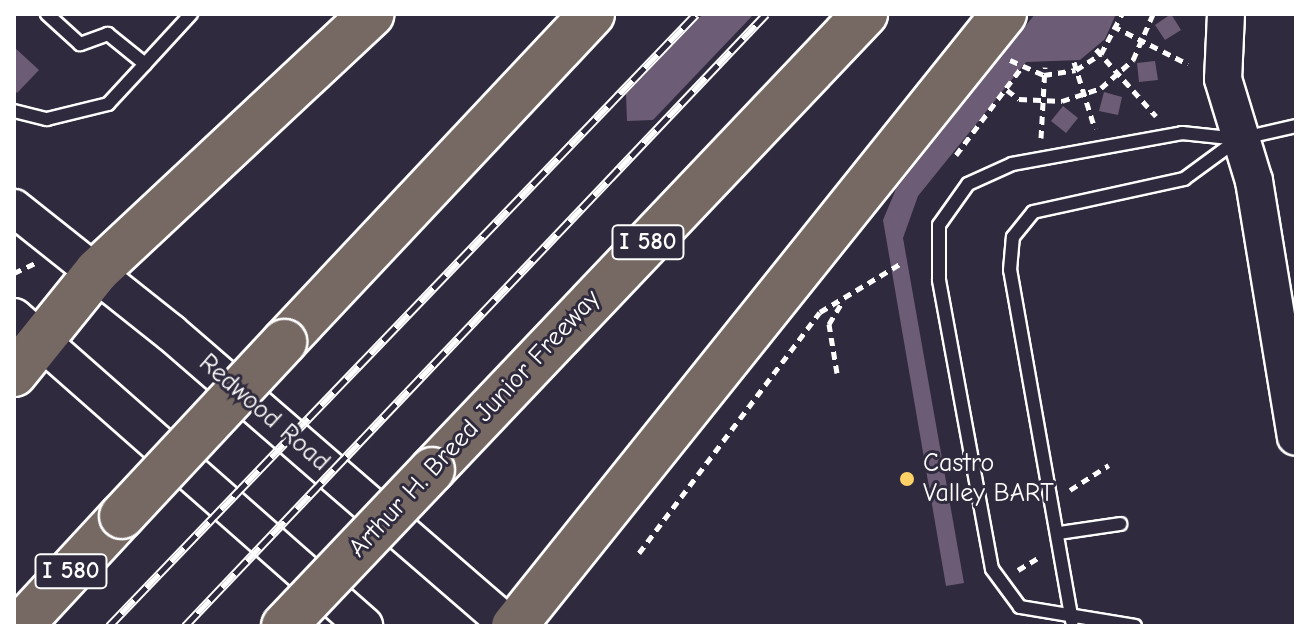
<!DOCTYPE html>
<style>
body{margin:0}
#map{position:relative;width:1310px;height:640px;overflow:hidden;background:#2f2a3d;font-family:"Comic Neue",sans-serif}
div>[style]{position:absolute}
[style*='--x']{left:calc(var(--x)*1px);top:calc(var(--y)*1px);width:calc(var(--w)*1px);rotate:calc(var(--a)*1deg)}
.building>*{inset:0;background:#6d5c76}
.path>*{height:5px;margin-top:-2.5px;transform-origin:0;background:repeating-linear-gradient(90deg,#fff 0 8px,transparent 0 14px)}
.roads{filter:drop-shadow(2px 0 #fff) drop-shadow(-2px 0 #fff) drop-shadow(0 2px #fff) drop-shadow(0 -2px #fff)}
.lane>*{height:12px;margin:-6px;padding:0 6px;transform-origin:6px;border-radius:6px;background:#2f2a3d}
.secondary>*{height:36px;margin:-18px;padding:0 18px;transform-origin:18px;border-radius:18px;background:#2f2a3d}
.highway>*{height:44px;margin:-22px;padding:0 22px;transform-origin:22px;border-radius:22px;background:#766964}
.rail>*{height:9px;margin-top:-4.5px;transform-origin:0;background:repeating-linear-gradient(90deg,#2f2a3d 0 18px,#fff 0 36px);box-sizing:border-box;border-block:2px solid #fff}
.bridges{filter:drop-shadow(2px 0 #fff) drop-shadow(-2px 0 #fff) drop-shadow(0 2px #fff) drop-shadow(0 -2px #fff)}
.highway-bridge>*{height:44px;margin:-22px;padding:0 22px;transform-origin:22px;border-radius:22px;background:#766964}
.dots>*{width:22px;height:22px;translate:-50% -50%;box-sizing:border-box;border:4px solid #2f2a3d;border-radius:50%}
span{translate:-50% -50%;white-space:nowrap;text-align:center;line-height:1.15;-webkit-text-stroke:6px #2f2a3d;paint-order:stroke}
.shield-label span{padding:2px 6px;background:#2f2a3d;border:2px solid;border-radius:6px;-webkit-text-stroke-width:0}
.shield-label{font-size:24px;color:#fff;font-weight:700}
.street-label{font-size:26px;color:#fff}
.poi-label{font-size:26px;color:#fff}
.left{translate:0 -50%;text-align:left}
.frame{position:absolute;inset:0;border:16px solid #fff;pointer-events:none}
</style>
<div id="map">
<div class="building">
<div style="clip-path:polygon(703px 14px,754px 14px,653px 120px,627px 121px,626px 94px)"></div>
<div style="clip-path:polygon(1035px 14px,1116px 14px,1105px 39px,1080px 60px,1026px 62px,918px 196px,903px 238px,964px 583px,946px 586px,883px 220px,896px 189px)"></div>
<div style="clip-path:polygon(1171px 14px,1181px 30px,1165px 40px,1155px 25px)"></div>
<div style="clip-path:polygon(14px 47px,39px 70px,17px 93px,14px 90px)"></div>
<div style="clip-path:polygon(1155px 61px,1158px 80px,1139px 82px,1137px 63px)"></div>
<div style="clip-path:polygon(1104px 92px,1122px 97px,1118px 115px,1099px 111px)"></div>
<div style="clip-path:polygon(1063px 106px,1078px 118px,1066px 133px,1051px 121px)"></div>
</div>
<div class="path">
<div style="--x:1113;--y:26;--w:84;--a:26.9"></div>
<div style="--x:1096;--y:49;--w:90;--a:48.2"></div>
<div style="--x:1010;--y:60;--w:37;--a:24"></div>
<div style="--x:1044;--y:75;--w:32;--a:-9"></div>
<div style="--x:1076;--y:70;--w:30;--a:-33"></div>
<div style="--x:1101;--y:54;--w:45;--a:-62.3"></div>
<div style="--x:1074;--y:62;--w:70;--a:72.6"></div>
<div style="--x:1007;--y:90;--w:15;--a:37"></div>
<div style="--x:1019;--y:99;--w:43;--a:2.7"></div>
<div style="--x:1062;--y:101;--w:41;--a:-18.4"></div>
<div style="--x:1101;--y:88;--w:43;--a:-41.2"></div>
<div style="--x:1133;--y:60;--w:50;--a:-66.5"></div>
<div style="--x:1041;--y:138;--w:71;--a:-86.8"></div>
<div style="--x:956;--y:155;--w:109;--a:-53.2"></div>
<div style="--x:14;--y:273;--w:23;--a:-25"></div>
<div style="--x:837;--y:373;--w:50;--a:-99.3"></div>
<div style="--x:829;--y:324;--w:26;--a:-59"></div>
<div style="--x:1070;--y:490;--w:46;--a:-32.7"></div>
<div style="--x:639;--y:553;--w:301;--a:-53.1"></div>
<div style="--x:820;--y:312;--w:93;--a:-31"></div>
<div style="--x:1018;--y:570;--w:26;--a:-31"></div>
</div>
<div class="roads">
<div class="lane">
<div style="--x:145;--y:64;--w:68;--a:-47.4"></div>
<div style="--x:14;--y:111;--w:34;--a:14"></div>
<div style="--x:47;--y:119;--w:63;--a:-13.8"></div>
<div style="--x:108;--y:104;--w:54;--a:-47.2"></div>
<div style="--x:145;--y:64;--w:48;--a:-141"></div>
<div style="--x:108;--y:34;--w:30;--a:160"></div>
<div style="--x:80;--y:44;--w:45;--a:-137.7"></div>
<div style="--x:1059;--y:533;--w:62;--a:-8.4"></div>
<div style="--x:1072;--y:621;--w:356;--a:-100"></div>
<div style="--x:1010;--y:270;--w:33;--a:-85"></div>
<div style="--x:1013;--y:237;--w:32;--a:-51"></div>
<div style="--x:1033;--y:212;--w:155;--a:-12.3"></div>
<div style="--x:1184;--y:179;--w:64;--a:-36.2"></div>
<div style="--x:1135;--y:626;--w:117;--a:-170.6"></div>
<div style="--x:1020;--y:607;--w:47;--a:-126.4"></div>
<div style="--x:992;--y:569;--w:294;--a:-100.4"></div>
<div style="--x:939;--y:280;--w:55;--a:-90"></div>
<div style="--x:939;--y:225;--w:50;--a:-54.7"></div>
<div style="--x:968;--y:184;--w:48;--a:-24.4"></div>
<div style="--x:1012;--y:164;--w:173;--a:-10.3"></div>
<div style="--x:1182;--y:133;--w:57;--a:6"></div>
<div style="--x:1239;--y:139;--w:58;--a:-12.8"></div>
</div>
<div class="secondary">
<div style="--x:1226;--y:14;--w:65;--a:92.6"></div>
<div style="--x:1223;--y:79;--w:107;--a:73.1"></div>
<div style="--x:1254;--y:181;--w:259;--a:80.7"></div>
<div style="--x:14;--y:208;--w:199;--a:38.5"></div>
<div style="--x:170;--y:332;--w:449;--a:40.9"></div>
<div style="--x:14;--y:317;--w:467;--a:41.4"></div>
</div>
<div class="highway">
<div style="--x:284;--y:342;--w:450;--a:-46.8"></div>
<div style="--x:14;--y:374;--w:132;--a:-51.1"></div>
<div style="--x:97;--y:271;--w:376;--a:-43.1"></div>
<div style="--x:432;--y:470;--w:629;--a:-46.48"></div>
<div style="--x:20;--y:626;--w:150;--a:-47.2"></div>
<div style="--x:514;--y:626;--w:784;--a:-51.32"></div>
</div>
</div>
<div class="rail">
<div style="--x:109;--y:626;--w:848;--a:-46.19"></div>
<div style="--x:185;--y:626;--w:844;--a:-46.49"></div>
</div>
<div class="bridges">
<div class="highway-bridge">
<div style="--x:122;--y:516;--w:238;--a:-47"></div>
<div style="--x:284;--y:626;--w:215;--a:-46.5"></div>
</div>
</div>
<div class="dots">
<div style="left:907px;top:479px;background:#ffd166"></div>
</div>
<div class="shield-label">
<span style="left:648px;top:242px">I 580</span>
<span style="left:71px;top:571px">I 580</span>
</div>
<div class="street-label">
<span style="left:264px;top:413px;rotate:41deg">Redwood Road</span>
<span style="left:475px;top:424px;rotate:-47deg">Arthur H. Breed Junior Freeway</span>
</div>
<div class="poi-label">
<span class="left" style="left:923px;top:479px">Castro<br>Valley BART</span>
</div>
<div class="frame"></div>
</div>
